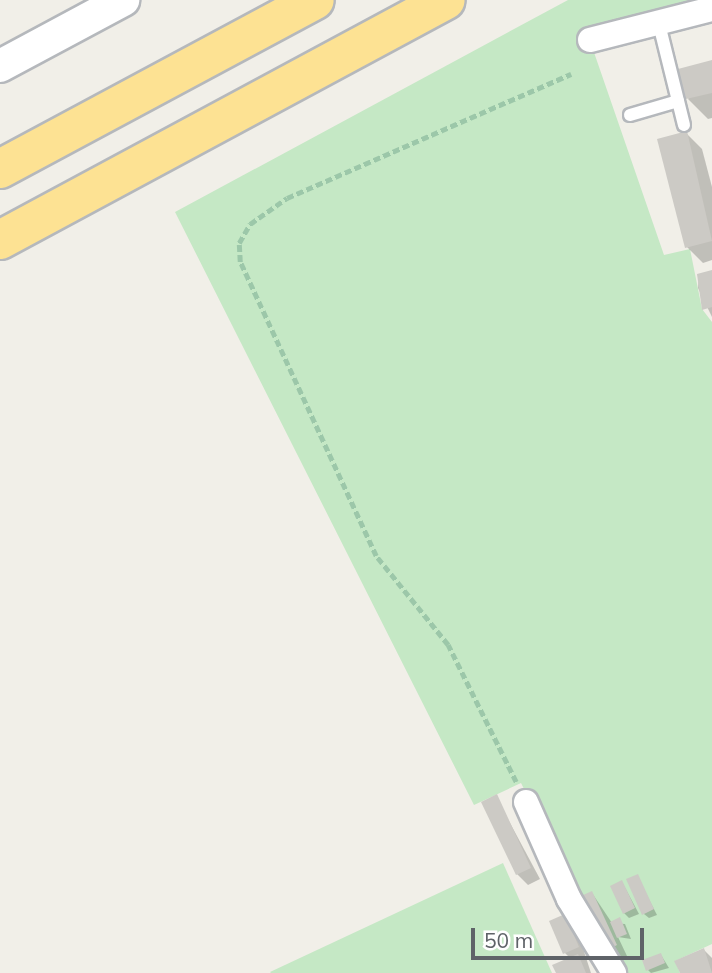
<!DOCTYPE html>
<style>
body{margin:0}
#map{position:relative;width:712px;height:973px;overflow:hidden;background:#f1efe8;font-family:Mulish,sans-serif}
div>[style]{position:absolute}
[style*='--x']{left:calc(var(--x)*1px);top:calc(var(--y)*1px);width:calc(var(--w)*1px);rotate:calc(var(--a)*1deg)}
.green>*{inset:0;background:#c5e8c5}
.shadow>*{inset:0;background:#0003}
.building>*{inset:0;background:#cccac5}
.path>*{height:4.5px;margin-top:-2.25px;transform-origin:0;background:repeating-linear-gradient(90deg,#9cc7a9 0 7px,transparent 0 10.5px)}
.roads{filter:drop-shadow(2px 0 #b5b8bc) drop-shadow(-2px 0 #b5b8bc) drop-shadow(0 2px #b5b8bc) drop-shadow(0 -2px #b5b8bc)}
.service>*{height:12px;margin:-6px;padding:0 6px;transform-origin:6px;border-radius:6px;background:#fff}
.minor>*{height:24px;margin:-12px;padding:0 12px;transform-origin:12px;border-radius:12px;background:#fff}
.tertiary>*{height:32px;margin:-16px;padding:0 16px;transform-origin:16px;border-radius:16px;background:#fff}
.motorway>*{height:38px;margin:-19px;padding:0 19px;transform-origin:19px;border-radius:19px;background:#fde293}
span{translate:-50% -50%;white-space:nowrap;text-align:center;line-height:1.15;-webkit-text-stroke:5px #fff;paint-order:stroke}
.scale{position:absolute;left:471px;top:928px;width:173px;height:32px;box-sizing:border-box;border:4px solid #5f6368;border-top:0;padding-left:9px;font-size:21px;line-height:24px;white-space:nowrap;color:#5f6368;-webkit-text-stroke:5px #fff;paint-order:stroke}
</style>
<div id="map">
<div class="green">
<div style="clip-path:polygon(568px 0,712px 0,588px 35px,664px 255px,690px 249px,702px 309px,712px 322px,712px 944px,675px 961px,680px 973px,617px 973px,521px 783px,474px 805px,175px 212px)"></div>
<div style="clip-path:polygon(503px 863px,552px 973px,271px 973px,270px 972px)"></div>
</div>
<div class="shadow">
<div style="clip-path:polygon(712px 62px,712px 118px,708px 119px,688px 99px)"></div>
<div style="clip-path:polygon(686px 133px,702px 149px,712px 187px,712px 260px,703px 263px,687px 247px)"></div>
<div style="clip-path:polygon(712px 273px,712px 317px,698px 288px,699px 276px)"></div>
<div style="clip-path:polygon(496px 797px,540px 879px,528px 885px,517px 874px)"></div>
<div style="clip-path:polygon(637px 876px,657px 915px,649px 918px,644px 914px)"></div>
<div style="clip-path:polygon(622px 882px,639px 914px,629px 918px,624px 913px)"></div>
<div style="clip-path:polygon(592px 893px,612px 923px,625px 924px,631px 939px,618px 937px,627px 956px,618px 960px,607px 950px)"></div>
<div style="clip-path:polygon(565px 916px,576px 927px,591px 973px,557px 973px,571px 959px,565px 953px)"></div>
<div style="clip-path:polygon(704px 950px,712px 958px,712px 973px,681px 973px)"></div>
<div style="clip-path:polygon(661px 955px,669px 968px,651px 973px,648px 970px)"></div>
</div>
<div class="building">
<div style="clip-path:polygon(712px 60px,712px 93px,686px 99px,678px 69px)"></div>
<div style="clip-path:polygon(687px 131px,712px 241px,685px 248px,657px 139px)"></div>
<div style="clip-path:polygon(712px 270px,712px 307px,702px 310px,697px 274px)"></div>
<div style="clip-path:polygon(497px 794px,531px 868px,516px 875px,481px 802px)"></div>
<div style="clip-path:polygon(638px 874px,654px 909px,642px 915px,626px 879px)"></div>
<div style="clip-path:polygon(622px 880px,635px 908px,623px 914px,610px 886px)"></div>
<div style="clip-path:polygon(592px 891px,617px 945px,606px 951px,581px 896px)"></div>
<div style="clip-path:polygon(565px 914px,579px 947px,563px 954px,549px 921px)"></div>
<div style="clip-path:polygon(620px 917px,627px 934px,617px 938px,610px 922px)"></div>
<div style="clip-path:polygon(704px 948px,712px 973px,680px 973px,674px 961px)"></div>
<div style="clip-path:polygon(661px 953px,665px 963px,646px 971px,642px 960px)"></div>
<div style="clip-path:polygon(578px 954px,586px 973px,556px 973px,552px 965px)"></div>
</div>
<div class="path">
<div style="--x:516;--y:782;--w:153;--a:-116.4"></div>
<div style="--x:448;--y:645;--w:114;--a:-129"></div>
<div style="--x:376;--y:556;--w:324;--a:-114.8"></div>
<div style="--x:240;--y:262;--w:19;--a:-93"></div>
<div style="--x:239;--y:243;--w:22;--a:-60"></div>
<div style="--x:250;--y:224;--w:45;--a:-35.1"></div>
<div style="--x:287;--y:198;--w:310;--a:-23.6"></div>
</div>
<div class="roads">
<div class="service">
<div style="--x:659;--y:24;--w:104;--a:76.1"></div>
<div style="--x:630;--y:115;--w:50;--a:-16.3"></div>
</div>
<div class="minor">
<div style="--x:590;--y:40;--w:126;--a:-14.3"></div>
<div style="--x:526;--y:802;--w:106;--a:66.1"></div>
<div style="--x:569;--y:899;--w:87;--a:58.7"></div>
</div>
<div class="tertiary">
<div style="--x:0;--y:66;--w:140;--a:-28.2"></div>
</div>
<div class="motorway">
<div style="--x:0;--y:169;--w:357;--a:-28.2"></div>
<div style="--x:0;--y:240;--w:506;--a:-28.29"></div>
</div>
</div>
<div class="scale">50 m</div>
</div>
